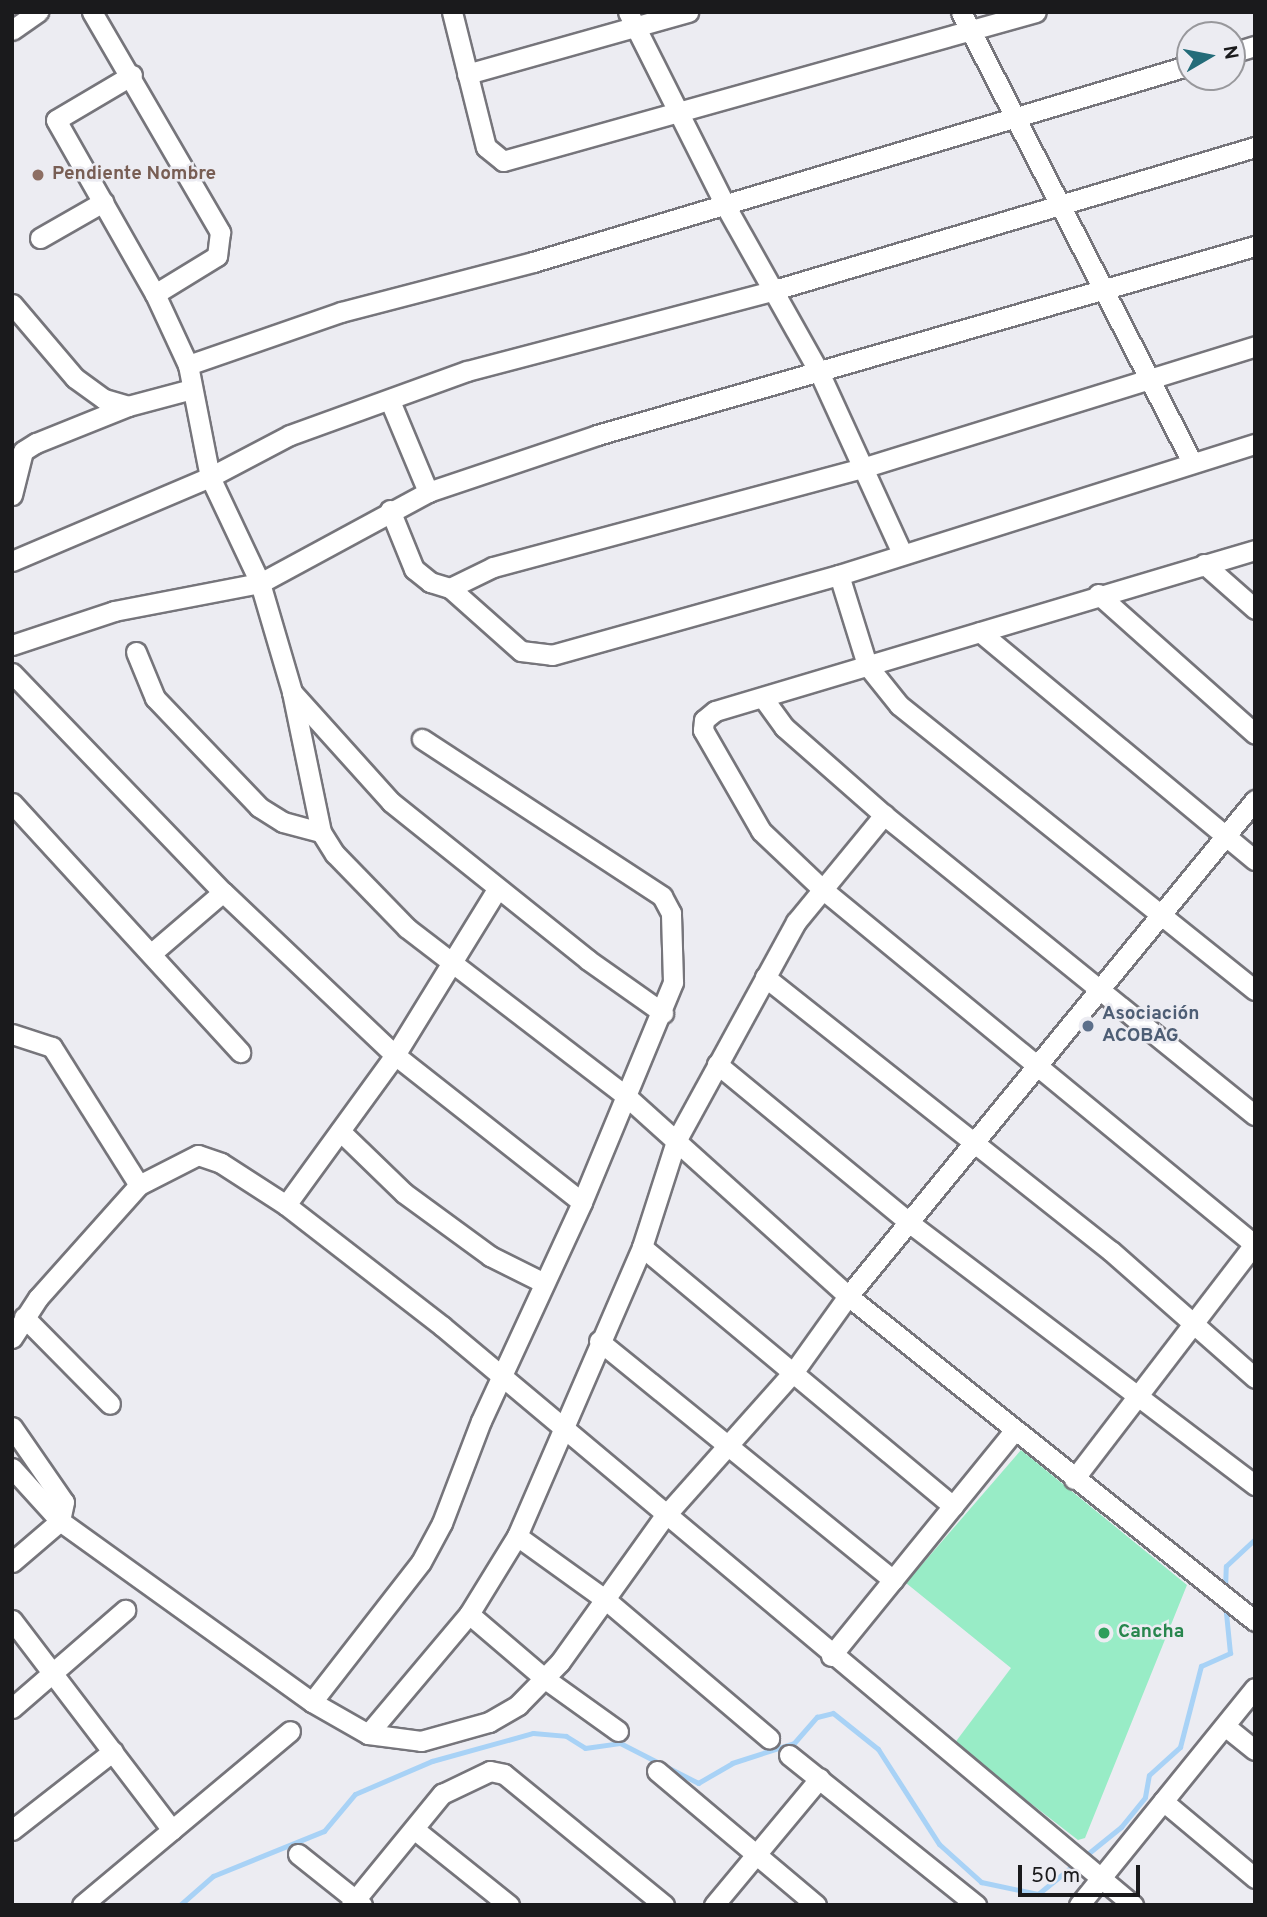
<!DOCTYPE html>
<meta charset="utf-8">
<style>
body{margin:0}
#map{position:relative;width:1267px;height:1917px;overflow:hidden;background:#ececf2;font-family:Overpass,sans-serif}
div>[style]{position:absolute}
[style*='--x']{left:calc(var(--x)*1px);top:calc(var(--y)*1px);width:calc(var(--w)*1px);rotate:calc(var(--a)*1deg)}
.green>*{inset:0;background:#98ecc6}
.stream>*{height:5px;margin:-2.5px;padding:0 2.5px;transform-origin:2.5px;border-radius:2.5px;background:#a8d2f6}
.roads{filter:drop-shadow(2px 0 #76757b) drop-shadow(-2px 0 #76757b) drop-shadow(0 2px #76757b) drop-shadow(0 -2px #76757b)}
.minor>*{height:19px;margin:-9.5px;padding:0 9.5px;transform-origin:9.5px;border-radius:9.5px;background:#fff}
.dots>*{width:19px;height:19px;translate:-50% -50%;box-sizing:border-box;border:4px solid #ececf2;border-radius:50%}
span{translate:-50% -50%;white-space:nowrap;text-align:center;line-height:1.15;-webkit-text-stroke:5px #ececf2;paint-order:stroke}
.education-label{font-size:19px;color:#785e54;font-weight:700}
.left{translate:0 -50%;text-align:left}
.service-label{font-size:19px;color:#4e5e75;font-weight:700}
.leisure-label{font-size:19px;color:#27864d;font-weight:700}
.frame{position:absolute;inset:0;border:14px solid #1a1a1c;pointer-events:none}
.north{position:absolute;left:1176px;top:21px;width:70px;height:70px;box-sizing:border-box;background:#ececf2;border:2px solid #98989c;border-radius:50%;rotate:80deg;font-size:19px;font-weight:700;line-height:28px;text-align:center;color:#1a1a1c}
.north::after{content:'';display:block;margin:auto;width:24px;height:32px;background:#246c79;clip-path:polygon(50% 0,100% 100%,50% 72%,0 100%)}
.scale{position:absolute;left:1018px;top:1865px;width:122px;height:32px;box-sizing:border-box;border:4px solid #1a1a1c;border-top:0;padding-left:9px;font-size:21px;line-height:24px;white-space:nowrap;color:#1a1a1c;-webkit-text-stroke:5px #ececf2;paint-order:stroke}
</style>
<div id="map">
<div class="green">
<div style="clip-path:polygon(1021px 1450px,1187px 1585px,1085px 1838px,1078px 1840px,954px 1744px,1011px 1668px,906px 1583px)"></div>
</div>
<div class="stream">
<div style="--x:1225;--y:1589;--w:23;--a:-88"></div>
<div style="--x:1226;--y:1566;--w:40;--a:-43"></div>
<div style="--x:180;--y:1905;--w:44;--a:-41.3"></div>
<div style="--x:213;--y:1876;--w:120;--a:-22.1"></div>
<div style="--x:324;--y:1831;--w:48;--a:-50"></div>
<div style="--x:355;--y:1794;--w:84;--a:-23.2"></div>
<div style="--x:432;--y:1761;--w:105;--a:-15.5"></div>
<div style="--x:533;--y:1733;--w:33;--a:5"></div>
<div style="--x:566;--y:1736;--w:22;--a:32"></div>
<div style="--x:585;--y:1748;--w:35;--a:-8"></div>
<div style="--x:620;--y:1743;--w:88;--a:27.1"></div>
<div style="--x:698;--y:1783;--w:39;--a:-30"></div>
<div style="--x:732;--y:1763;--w:65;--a:-17.9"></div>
<div style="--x:794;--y:1743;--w:35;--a:-49"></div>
<div style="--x:817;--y:1717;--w:16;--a:-14"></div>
<div style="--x:833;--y:1713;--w:58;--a:38.7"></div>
<div style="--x:878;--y:1749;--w:113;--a:57.3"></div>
<div style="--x:939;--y:1844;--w:57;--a:42.1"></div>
<div style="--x:981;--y:1882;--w:58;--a:11.9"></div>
<div style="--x:1038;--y:1894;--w:107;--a:-38.9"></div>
<div style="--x:1121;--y:1827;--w:38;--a:-51"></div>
<div style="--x:1145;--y:1797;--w:22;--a:-80"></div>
<div style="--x:1149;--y:1775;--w:42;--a:-42.1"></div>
<div style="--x:1180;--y:1747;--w:84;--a:-75.5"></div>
<div style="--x:1201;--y:1666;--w:32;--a:-24"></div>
<div style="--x:1230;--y:1653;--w:50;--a:-95.7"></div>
</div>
<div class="roads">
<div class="minor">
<div style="--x:92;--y:12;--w:255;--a:59.8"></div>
<div style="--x:220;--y:232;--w:24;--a:97"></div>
<div style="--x:217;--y:256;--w:73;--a:148.5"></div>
<div style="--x:155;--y:294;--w:78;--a:65.1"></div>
<div style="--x:188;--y:365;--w:114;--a:78.9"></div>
<div style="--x:210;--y:477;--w:117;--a:64.7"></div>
<div style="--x:260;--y:583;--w:114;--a:73.6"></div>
<div style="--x:292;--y:692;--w:143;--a:78.3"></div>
<div style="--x:321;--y:832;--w:26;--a:58"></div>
<div style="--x:335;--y:854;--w:103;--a:45.8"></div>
<div style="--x:407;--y:928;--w:276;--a:37.5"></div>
<div style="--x:626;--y:1096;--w:299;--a:42"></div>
<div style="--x:848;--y:1296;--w:521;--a:38.61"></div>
<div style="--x:452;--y:12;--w:139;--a:75.9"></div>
<div style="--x:486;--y:147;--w:22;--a:39"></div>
<div style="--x:503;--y:161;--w:553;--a:-15.62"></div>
<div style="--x:628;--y:12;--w:216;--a:63.3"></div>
<div style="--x:725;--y:205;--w:192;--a:60.6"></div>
<div style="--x:819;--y:372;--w:199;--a:65.4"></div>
<div style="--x:961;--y:12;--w:506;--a:62.83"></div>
<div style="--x:12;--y:30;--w:32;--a:-35"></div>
<div style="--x:1232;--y:53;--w:24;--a:-17"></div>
<div style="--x:467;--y:74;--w:230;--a:-15.7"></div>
<div style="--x:132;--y:75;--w:88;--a:149.4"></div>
<div style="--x:56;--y:120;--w:200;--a:60.4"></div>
<div style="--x:40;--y:238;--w:73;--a:-29.7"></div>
<div style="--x:12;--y:304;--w:97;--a:49.6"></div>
<div style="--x:75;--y:378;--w:36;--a:36"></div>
<div style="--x:104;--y:399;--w:25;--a:16"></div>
<div style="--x:188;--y:365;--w:162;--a:-19.1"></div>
<div style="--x:341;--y:312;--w:198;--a:-14.6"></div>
<div style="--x:533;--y:262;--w:686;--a:-16.69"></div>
<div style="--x:390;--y:401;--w:99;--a:67.3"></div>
<div style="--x:12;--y:495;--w:45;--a:-76"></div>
<div style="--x:23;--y:451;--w:15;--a:-32"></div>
<div style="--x:36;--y:443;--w:99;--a:-21.9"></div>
<div style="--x:128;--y:406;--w:66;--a:-14.9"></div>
<div style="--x:390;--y:510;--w:64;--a:67.9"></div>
<div style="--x:414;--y:569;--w:21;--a:39"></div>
<div style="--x:430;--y:582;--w:21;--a:17"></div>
<div style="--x:450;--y:588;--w:48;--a:-26"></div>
<div style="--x:493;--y:567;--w:382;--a:-15"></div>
<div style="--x:862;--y:468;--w:412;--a:-17.2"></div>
<div style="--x:1255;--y:550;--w:563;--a:163.4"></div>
<div style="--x:715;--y:711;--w:14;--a:141"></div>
<div style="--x:704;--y:720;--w:10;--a:96"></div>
<div style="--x:703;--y:730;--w:116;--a:60.1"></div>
<div style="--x:761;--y:831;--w:83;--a:43.5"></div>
<div style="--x:821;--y:888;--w:562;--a:39.44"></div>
<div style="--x:12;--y:561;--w:215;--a:-23"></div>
<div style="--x:210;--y:477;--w:90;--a:-27.7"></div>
<div style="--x:290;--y:435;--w:188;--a:-19.9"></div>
<div style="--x:467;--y:371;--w:314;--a:-14.7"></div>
<div style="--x:771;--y:291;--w:505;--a:-16.57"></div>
<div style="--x:1204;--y:564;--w:68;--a:41.4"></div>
<div style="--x:839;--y:575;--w:94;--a:72.7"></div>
<div style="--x:867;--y:665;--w:51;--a:51.3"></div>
<div style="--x:899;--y:705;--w:456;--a:38.7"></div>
<div style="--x:450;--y:588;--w:95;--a:41.6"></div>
<div style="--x:521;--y:651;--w:31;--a:7"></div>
<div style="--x:552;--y:655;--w:298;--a:-15.6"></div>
<div style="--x:839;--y:575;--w:436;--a:-17.5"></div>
<div style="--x:1098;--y:594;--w:210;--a:41.7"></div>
<div style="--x:980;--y:632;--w:357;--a:39.7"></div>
<div style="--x:12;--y:645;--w:108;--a:-18.4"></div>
<div style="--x:114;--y:611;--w:149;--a:-10.9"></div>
<div style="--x:260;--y:583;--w:191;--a:-28.4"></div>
<div style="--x:428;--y:492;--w:178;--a:-18.6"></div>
<div style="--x:597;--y:435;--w:685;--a:-16.03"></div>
<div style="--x:136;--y:652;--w:50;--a:67.6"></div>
<div style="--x:155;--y:698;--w:151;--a:46.3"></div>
<div style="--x:259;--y:807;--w:28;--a:32"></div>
<div style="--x:283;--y:822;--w:39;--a:15"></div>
<div style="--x:12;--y:673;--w:304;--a:46.1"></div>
<div style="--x:223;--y:892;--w:237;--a:43.5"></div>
<div style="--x:395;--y:1055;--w:238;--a:38.2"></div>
<div style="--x:292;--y:692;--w:148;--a:48"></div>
<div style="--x:391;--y:802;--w:253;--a:38.7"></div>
<div style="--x:588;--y:960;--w:92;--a:35.2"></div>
<div style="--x:763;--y:698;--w:36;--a:54"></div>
<div style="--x:784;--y:727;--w:133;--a:41.3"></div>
<div style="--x:884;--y:815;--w:477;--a:39"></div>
<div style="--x:12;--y:803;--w:338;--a:47.5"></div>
<div style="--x:153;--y:952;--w:92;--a:-40.6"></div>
<div style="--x:765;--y:977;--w:441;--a:38.4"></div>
<div style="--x:1111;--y:1251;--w:192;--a:41.4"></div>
<div style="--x:12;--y:1034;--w:42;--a:18"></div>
<div style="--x:52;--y:1047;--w:163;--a:57.8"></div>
<div style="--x:717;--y:1064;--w:251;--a:39.5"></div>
<div style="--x:911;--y:1224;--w:432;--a:37.2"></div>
<div style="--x:340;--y:1131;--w:89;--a:44.1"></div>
<div style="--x:404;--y:1193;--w:107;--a:36.2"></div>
<div style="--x:490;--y:1256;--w:60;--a:26.6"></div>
<div style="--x:286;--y:1205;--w:185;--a:-54"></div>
<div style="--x:395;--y:1055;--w:195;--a:-58.4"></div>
<div style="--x:642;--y:1247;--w:405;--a:39.8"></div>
<div style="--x:24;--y:1317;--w:122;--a:45.3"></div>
<div style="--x:12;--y:1338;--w:48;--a:-57"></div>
<div style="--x:38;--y:1298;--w:152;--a:-48.2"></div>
<div style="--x:139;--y:1185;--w:66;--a:-27"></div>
<div style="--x:198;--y:1155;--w:24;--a:19"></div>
<div style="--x:221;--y:1163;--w:77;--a:32.9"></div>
<div style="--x:286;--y:1205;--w:197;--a:37.8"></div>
<div style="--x:442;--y:1326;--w:902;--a:39.96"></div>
<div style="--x:599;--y:1341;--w:379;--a:39.1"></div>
<div style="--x:12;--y:1427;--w:91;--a:55.3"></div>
<div style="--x:64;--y:1502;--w:19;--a:102"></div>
<div style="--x:60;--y:1521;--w:63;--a:139.5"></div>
<div style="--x:12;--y:1468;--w:72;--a:47.8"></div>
<div style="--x:60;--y:1521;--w:310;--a:35.7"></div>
<div style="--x:312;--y:1702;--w:64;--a:29.7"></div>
<div style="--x:368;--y:1734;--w:53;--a:7.5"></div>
<div style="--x:421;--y:1741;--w:71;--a:-15.6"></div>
<div style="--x:489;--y:1722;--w:34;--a:-30"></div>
<div style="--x:518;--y:1705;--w:60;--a:-45.7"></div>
<div style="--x:560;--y:1662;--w:178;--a:-54.4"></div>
<div style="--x:664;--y:1517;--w:197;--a:-48.3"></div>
<div style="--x:795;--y:1370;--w:91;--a:-54.4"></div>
<div style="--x:848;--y:1296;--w:642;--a:-50.63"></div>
<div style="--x:1074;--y:1479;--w:297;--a:-52.5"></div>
<div style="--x:517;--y:1536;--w:110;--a:35.7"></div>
<div style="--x:606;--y:1600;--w:214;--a:40.3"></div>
<div style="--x:469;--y:1614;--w:99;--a:40.5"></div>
<div style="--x:544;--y:1678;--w:91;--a:35.6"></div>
<div style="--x:12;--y:1620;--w:264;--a:52.7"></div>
<div style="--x:831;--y:1656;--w:290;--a:-50.9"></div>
<div style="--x:312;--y:1702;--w:177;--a:-52.1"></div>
<div style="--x:421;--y:1562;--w:44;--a:-61.7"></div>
<div style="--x:442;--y:1523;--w:109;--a:-69.1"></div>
<div style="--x:481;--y:1421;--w:241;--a:-65.2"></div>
<div style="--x:582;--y:1202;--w:238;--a:-67.5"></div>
<div style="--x:673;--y:982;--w:69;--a:-91.7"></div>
<div style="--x:671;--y:913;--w:19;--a:-118"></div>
<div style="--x:662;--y:896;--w:287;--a:-146.8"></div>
<div style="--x:12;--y:1708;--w:150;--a:-40.9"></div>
<div style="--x:1225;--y:1726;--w:38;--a:39"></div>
<div style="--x:368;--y:1734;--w:157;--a:-49.9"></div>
<div style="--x:469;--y:1614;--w:92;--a:-58.4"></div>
<div style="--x:517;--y:1536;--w:315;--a:-66.6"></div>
<div style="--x:642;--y:1247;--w:111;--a:-72.2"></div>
<div style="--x:676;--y:1141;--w:250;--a:-61.3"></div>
<div style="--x:796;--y:922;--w:139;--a:-50.6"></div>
<div style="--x:789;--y:1755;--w:240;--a:38.7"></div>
<div style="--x:657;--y:1771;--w:208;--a:40.1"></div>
<div style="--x:1163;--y:1801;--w:120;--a:39.9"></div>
<div style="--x:414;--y:1829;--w:122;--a:38.7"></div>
<div style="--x:12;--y:1830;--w:128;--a:-38"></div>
<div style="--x:298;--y:1854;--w:82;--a:38.6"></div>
<div style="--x:82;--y:1905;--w:271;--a:-39.9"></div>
<div style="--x:351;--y:1905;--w:144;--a:-50.7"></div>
<div style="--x:442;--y:1794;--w:53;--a:-25.6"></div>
<div style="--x:490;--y:1771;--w:14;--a:12"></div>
<div style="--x:504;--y:1774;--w:207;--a:39.3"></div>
<div style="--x:714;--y:1905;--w:165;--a:-50.2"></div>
<div style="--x:1079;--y:1905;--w:279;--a:-51"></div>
</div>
</div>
<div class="dots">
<div style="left:38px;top:175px;background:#8d6e63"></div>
<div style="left:1088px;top:1026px;background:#5c6f8a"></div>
<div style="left:1104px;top:1633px;background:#2e9e5b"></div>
</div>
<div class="education-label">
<span class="left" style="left:52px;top:175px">Pendiente Nombre</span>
</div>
<div class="service-label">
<span class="left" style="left:1102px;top:1026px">Asociación<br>ACOBAG</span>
</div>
<div class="leisure-label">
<span class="left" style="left:1118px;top:1633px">Cancha</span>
</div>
<div class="frame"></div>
<div class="north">N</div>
<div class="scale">50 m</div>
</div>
